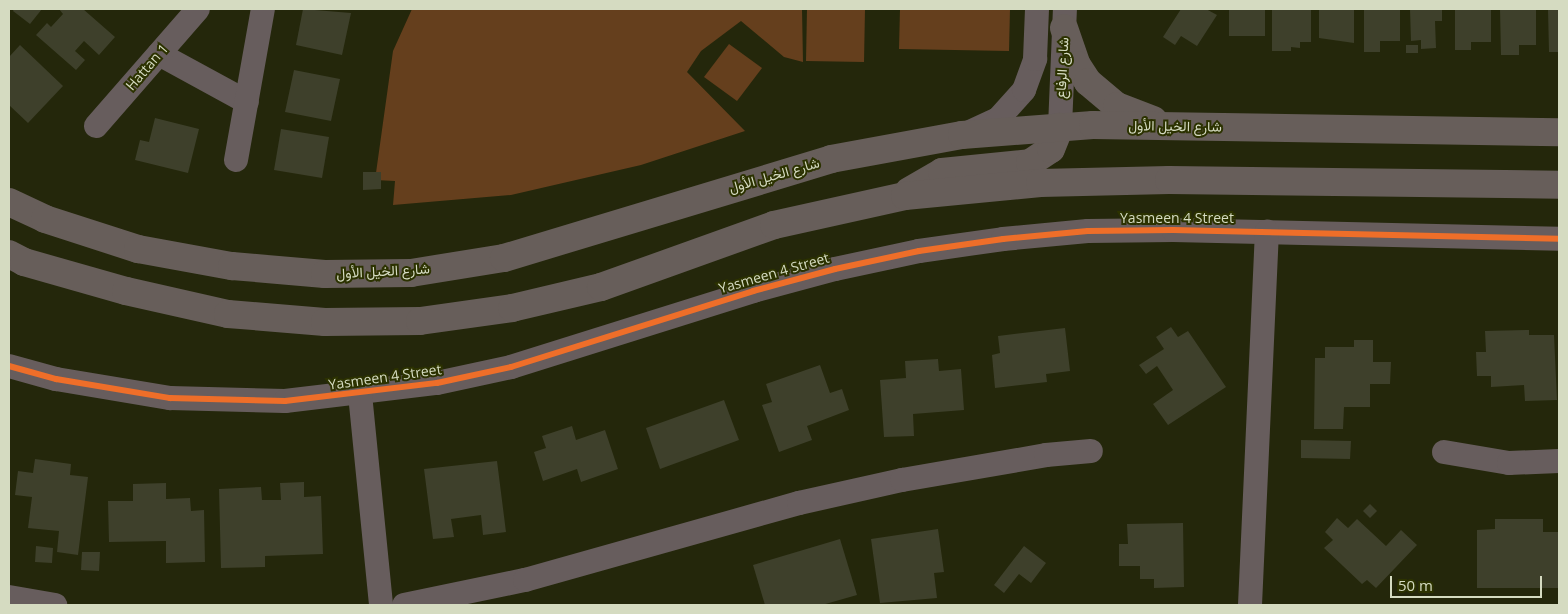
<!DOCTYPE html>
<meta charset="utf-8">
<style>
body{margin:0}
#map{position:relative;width:1568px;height:614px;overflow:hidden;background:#24270b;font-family:"Open Sans",Vazirmatn,sans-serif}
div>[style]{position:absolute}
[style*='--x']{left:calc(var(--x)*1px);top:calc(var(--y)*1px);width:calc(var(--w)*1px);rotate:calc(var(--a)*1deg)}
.green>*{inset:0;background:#653f1d}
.building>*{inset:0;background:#3e402b}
.street>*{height:24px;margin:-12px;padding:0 12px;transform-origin:12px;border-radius:12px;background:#675d5d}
.secondary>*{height:28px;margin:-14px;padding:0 14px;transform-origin:14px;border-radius:14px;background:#675e5a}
.cycleway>*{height:6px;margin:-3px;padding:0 3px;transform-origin:3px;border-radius:3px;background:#ee6e29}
span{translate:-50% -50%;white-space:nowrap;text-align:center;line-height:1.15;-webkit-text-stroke:4px #2c3200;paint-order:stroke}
.street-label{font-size:14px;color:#d5dbc1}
.frame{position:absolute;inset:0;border:10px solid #d5dbc1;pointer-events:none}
.scale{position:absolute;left:1390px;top:576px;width:152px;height:22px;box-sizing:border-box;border:2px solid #d5dbc1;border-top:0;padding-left:6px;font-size:15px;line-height:18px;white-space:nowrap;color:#d5dbc1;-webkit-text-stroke:4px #2c3200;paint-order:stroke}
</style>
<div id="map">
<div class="green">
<div style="clip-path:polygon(412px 9px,802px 9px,803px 62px,784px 57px,741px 21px,701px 51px,687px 72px,745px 131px,641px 165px,511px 195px,393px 205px,395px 181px,375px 180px,393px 51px)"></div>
<div style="clip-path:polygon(807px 9px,865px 9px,864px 62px,806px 61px)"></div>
<div style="clip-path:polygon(900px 9px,1010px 9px,1009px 51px,899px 49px)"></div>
<div style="clip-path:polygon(729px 44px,762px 68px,737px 101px,704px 77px)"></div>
</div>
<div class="building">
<div style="clip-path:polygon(14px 9px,42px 9px,30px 24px,13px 11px)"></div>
<div style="clip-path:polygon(83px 9px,115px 37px,99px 55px,84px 41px,75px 51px,85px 60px,76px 70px,36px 35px,47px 23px,51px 27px,63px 14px,59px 9px)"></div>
<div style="clip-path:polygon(303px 9px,351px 13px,342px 55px,296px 45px)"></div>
<div style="clip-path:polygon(1181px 9px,1206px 9px,1217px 15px,1197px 46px,1181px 36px,1175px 45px,1163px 37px)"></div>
<div style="clip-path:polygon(1229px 9px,1265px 9px,1265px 36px,1229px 36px)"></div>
<div style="clip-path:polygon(1272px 9px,1311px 9px,1311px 42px,1300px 42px,1300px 48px,1291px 47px,1291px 51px,1272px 51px)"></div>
<div style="clip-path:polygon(1319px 9px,1354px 9px,1354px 43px,1319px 38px)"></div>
<div style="clip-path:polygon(1364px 9px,1400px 9px,1400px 41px,1380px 41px,1380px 52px,1364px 52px)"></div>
<div style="clip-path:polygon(1410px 9px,1442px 9px,1442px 21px,1435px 21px,1436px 48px,1421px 49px,1421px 40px,1411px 41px)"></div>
<div style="clip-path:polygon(1455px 9px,1491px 9px,1491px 42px,1471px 42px,1471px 50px,1455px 50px)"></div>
<div style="clip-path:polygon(1500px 9px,1536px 9px,1536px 45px,1519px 45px,1519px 55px,1501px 55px)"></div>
<div style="clip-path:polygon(1548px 9px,1559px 9px,1559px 52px,1549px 52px)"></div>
<div style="clip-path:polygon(20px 45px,63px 86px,28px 123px,9px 105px,9px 57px)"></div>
<div style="clip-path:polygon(1406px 45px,1418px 45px,1418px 53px,1406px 53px)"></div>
<div style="clip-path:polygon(294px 70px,340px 79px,331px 121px,285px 112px)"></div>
<div style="clip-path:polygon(155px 118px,199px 129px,188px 173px,135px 160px,140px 140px,149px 142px)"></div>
<div style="clip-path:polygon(281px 129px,329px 137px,322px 178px,274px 170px)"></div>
<div style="clip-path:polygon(363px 172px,381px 172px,381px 189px,363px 190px)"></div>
<div style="clip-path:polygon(1171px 327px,1178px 337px,1188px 331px,1226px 387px,1168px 425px,1153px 404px,1173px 390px,1157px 366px,1146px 374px,1139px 365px,1164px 349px,1156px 337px)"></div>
<div style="clip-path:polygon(1065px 328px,1070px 371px,1046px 374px,1047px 382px,995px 388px,992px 355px,1000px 353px,998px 336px)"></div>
<div style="clip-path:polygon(1529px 330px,1529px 335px,1554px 335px,1557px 400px,1525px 401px,1524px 385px,1491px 387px,1491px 376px,1477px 376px,1476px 352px,1486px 352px,1485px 331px)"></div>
<div style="clip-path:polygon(1354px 340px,1373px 340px,1373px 362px,1391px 362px,1390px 384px,1370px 384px,1370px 407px,1344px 407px,1343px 429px,1314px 429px,1315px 358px,1325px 358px,1325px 347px,1354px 347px)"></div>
<div style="clip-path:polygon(938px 359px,939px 371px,961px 369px,964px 410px,913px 414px,914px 436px,884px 437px,880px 380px,906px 378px,905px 361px)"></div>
<div style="clip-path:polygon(820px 365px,830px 393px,842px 389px,849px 410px,807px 426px,812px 440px,779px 452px,762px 405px,772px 402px,766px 384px)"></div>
<div style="clip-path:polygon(724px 400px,739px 440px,660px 469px,646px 428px)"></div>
<div style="clip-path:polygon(572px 426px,576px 440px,605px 430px,618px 469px,581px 482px,577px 469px,543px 481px,534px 452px,546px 448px,542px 436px)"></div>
<div style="clip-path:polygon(1301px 440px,1351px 441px,1350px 459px,1301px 458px)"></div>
<div style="clip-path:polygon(35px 459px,71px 464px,70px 475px,88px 477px,78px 555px,57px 552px,59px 531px,28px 528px,32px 497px,15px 495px,18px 471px,33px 473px)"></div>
<div style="clip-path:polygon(497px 461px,506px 532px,483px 535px,481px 515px,451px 519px,454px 537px,433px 539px,424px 469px)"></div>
<div style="clip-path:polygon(304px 482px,304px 497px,321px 496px,323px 554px,265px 556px,265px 567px,221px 568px,219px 489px,261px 487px,262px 500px,281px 500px,280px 483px)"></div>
<div style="clip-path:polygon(166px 483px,166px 499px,190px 498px,191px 511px,204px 510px,205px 562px,166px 563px,166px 541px,109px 542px,108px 501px,133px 501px,133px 484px)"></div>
<div style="clip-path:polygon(1370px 504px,1377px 511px,1370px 518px,1363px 511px)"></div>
<div style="clip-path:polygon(1337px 518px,1348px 528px,1357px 519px,1386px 546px,1401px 530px,1417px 545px,1376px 588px,1367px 580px,1362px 584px,1324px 548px,1333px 540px,1325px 532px)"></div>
<div style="clip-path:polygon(1495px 519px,1543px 519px,1543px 532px,1559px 532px,1559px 588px,1477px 588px,1477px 530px,1495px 529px)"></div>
<div style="clip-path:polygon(1183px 523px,1184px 587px,1154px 588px,1154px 579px,1140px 579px,1140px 566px,1119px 566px,1119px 544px,1128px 544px,1127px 524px)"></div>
<div style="clip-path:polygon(938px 529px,944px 572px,934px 573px,937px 598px,880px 603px,871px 539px)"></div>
<div style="clip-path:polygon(840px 539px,857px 595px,822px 605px,765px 605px,753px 565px)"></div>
<div style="clip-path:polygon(36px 546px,53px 548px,52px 563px,35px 562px)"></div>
<div style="clip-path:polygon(1024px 546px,1046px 563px,1031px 583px,1019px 574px,1004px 593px,994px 585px)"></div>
<div style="clip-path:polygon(82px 552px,100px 552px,99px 571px,81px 570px)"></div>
</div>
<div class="street">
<div style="--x:159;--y:54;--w:100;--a:28.6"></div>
<div style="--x:96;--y:126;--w:155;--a:-48.9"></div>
<div style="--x:1060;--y:127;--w:118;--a:-87.6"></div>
<div style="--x:970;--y:132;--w:31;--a:-25"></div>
<div style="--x:998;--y:119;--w:39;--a:-48"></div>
<div style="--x:1024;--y:90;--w:33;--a:-70"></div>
<div style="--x:1035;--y:59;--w:50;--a:-87.7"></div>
<div style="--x:236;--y:160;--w:153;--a:-79.9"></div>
<div style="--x:9;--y:366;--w:49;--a:15.5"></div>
<div style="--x:56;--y:379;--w:116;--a:9.5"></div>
<div style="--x:170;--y:398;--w:115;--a:1.5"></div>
<div style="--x:285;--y:401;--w:153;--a:-6.8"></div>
<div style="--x:437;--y:383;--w:76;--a:-12.2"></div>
<div style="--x:511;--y:367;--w:254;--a:-17.4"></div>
<div style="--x:753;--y:291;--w:85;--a:-15"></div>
<div style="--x:835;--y:269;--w:86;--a:-12.1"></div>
<div style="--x:919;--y:251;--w:85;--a:-8.1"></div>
<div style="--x:1003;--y:239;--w:85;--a:-5.4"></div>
<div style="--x:1088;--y:231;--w:85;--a:-0.7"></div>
<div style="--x:1173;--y:230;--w:386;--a:1.3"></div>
<div style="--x:360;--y:394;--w:212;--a:84.3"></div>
<div style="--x:1444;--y:452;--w:66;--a:9.6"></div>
<div style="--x:1509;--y:463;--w:50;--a:-2.3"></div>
<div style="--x:9;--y:597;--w:47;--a:9.9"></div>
<div style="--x:404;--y:605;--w:124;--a:-11.7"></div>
<div style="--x:525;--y:580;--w:285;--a:-15.7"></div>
<div style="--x:799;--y:503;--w:106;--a:-12.6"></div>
<div style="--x:902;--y:480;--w:146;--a:-9.8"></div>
<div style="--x:1046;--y:455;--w:45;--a:-5.1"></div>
<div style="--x:1250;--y:605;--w:374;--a:-87.4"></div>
</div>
<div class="secondary">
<div style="--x:1064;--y:28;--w:39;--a:71"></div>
<div style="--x:1077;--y:65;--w:20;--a:57"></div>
<div style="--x:1088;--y:82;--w:38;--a:40"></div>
<div style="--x:1117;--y:106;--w:39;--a:21"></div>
<div style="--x:909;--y:191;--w:38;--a:-30"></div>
<div style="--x:942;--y:172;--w:88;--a:-5.8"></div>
<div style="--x:1030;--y:163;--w:25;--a:-34"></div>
<div style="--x:1051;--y:149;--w:24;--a:-68"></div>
<div style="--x:9;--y:202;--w:40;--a:25"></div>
<div style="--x:45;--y:219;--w:98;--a:17.9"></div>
<div style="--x:138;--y:249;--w:96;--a:10.3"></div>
<div style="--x:232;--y:266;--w:93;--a:4.9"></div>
<div style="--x:325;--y:274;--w:86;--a:-0.7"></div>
<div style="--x:411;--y:273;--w:94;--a:-9.2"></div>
<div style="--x:504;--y:258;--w:342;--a:-16.8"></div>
<div style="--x:831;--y:159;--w:133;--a:-10.4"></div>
<div style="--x:962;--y:135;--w:131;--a:-4.4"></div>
<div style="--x:1093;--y:125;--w:466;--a:0.9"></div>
<div style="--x:9;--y:254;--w:17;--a:28"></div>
<div style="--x:24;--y:262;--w:106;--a:15.9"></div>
<div style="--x:126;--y:291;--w:105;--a:12.7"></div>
<div style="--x:228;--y:314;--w:97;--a:4.7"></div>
<div style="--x:325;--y:322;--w:95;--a:-0.6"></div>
<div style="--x:420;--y:321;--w:93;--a:-8"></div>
<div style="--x:512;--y:308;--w:91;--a:-13.3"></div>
<div style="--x:601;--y:287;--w:184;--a:-19.7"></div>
<div style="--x:774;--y:225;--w:134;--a:-12.5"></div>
<div style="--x:905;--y:196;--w:136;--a:-5.5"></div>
<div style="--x:1040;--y:183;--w:129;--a:-1.3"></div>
<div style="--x:1169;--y:180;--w:390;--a:0.7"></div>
</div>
<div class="cycleway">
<div style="--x:9;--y:366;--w:49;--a:15.5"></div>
<div style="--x:56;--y:379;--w:116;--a:9.5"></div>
<div style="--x:170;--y:398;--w:115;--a:1.5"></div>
<div style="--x:285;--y:401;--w:153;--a:-6.8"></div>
<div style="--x:437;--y:383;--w:76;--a:-12.2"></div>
<div style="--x:511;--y:367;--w:254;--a:-17.4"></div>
<div style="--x:753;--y:291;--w:85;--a:-15"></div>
<div style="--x:835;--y:269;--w:86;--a:-12.1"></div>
<div style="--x:919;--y:251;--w:85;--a:-8.1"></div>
<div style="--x:1003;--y:239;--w:85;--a:-5.4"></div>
<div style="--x:1088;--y:231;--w:85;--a:-0.7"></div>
<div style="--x:1173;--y:230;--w:386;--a:1.3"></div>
</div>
<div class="street-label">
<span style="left:147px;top:67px;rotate:-49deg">Hattan 1</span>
<span style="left:1062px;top:68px;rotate:-87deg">شارع الرفاع</span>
<span style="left:1175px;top:126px;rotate:1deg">شارع الخيل الأول</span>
<span style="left:774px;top:175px;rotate:-16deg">شارع الخيل الأول</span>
<span style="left:1177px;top:218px">Yasmeen 4 Street</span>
<span style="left:383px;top:271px;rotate:-3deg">شارع الخيل الأول</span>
<span style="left:774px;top:273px;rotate:-16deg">Yasmeen 4 Street</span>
<span style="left:385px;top:377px;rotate:-8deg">Yasmeen 4 Street</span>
</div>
<div class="frame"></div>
<div class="scale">50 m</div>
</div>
